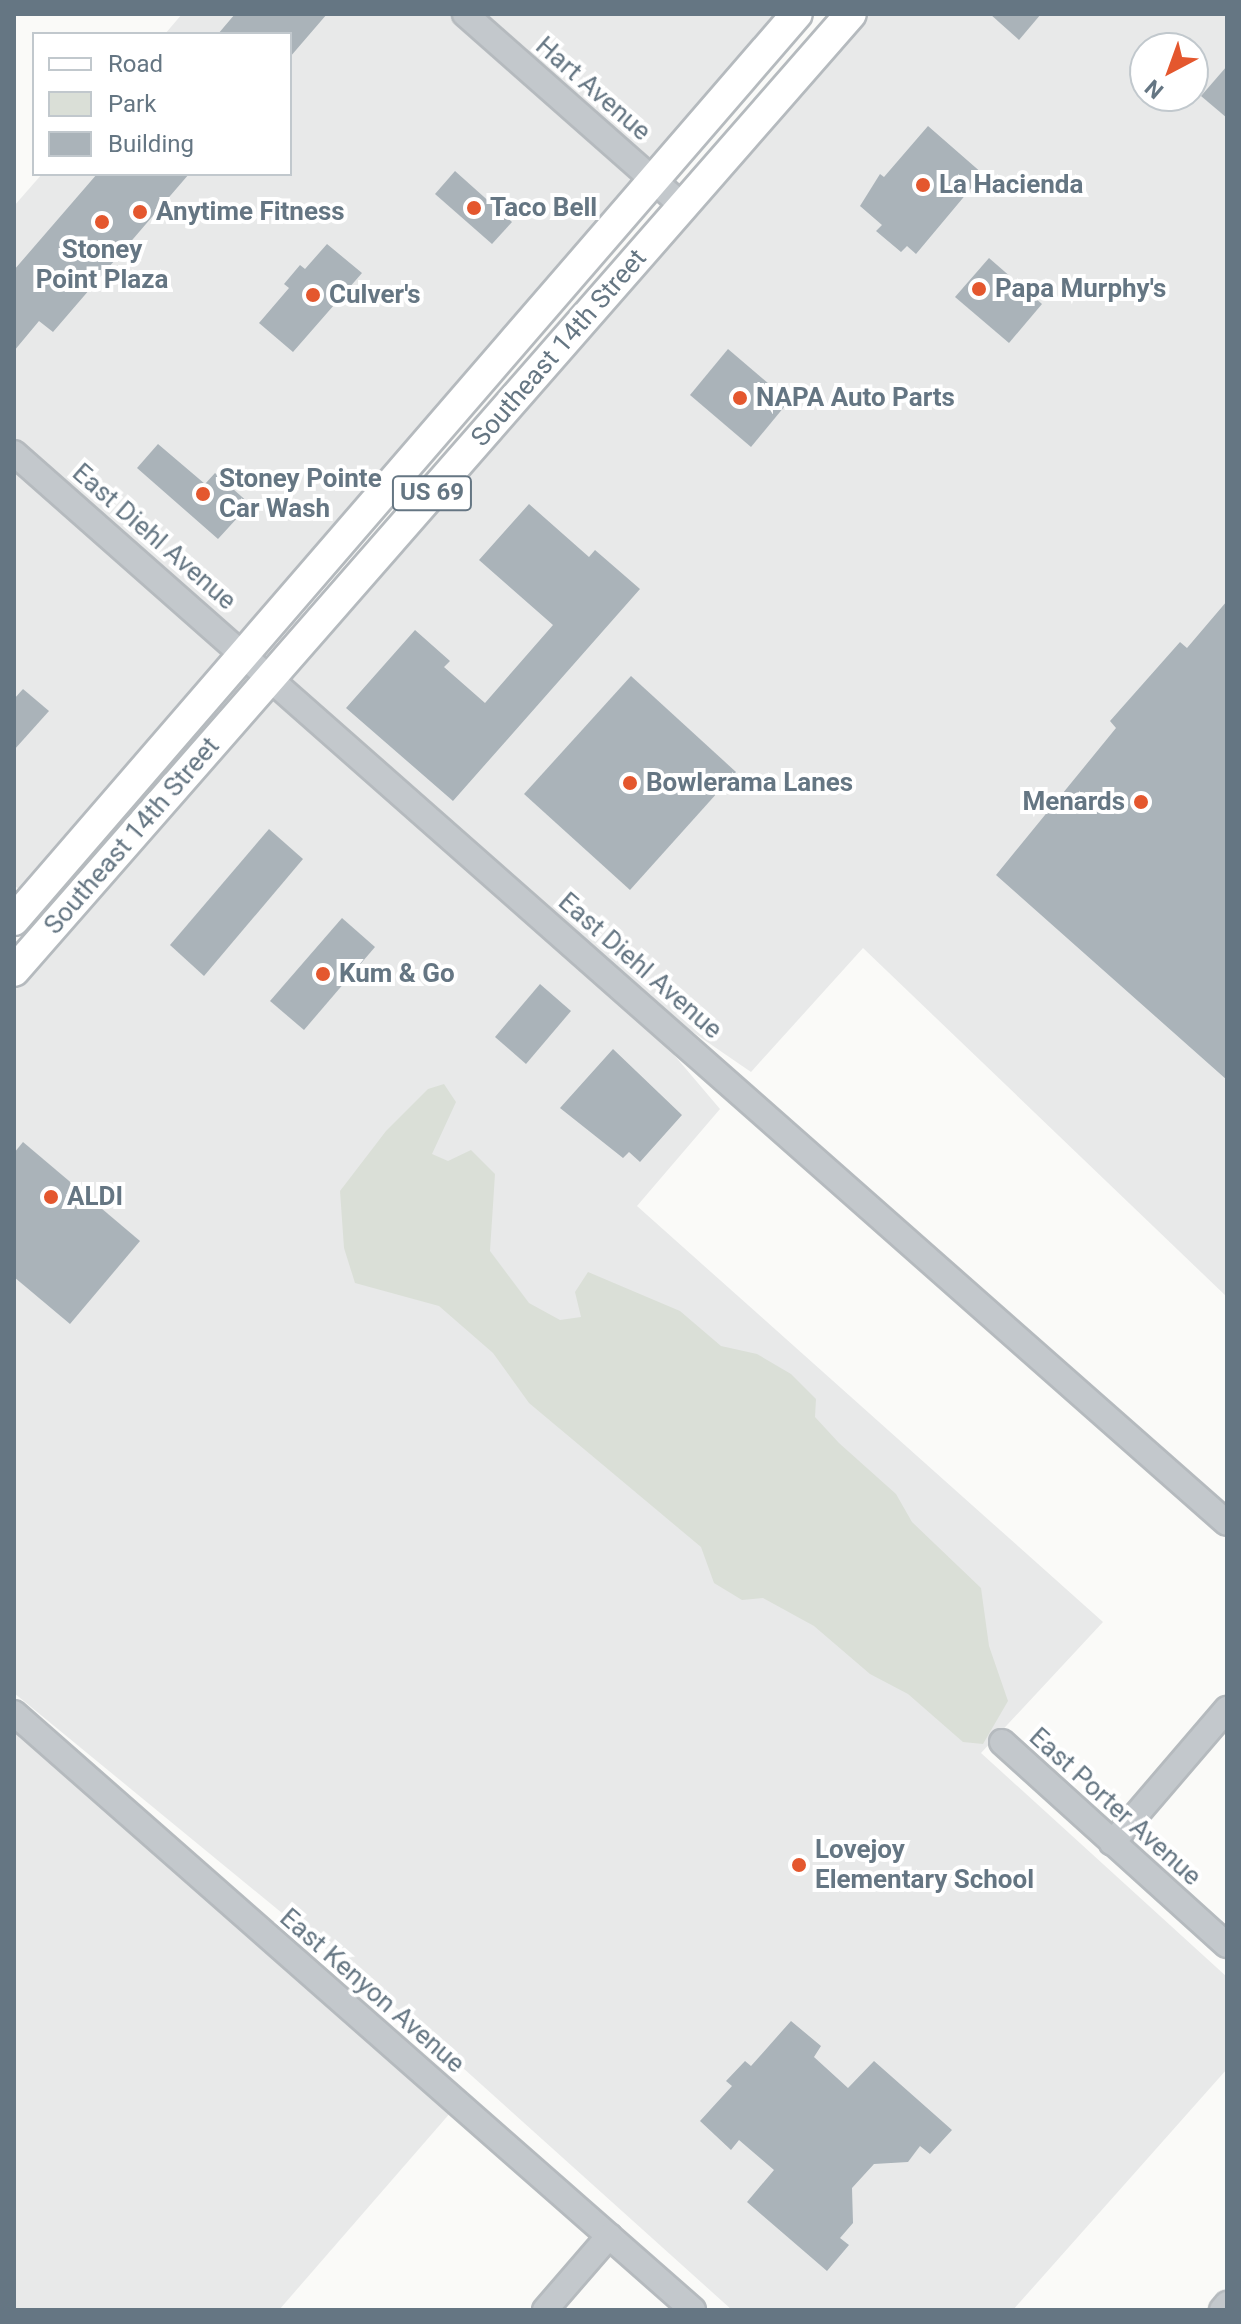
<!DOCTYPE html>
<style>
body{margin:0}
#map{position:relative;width:1241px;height:2324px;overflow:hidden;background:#fafaf8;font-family:Roboto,sans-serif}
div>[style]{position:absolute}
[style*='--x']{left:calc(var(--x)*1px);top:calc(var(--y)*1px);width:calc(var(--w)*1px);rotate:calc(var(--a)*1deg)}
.built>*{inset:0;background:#e8e9e9}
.green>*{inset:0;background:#dadfd7}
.building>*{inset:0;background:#aab3b9}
.roads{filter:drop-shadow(2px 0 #b5babe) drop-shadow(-2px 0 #b5babe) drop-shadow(0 2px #b5babe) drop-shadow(0 -2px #b5babe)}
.minor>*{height:24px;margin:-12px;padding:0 12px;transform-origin:12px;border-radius:12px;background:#c3c8cc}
.major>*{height:30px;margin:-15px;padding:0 15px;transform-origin:15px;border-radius:15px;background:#fff}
.dots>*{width:22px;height:22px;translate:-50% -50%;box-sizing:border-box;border:4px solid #fff;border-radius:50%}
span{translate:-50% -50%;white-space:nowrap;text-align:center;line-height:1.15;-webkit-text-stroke:8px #fff;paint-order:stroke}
.shield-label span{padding:2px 6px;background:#fff;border:2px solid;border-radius:6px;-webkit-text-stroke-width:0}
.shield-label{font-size:24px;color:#657683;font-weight:700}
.street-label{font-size:26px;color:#657683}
.poi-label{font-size:26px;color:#657683;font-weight:700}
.left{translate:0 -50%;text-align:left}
.right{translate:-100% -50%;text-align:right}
.frame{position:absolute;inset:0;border:16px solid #657683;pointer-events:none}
.legend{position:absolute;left:32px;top:32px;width:260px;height:144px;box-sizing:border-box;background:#fff;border:2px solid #c1c8cd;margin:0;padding:10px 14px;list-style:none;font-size:24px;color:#657683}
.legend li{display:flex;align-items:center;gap:16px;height:40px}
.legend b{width:40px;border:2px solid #c1c8cd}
.north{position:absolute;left:1129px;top:32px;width:80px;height:80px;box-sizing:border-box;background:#fff;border:2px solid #c1c8cd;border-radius:50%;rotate:221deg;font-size:22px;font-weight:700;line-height:32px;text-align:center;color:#657683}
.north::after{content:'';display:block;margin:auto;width:28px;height:36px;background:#e4572e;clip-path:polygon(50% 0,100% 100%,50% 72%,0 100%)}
</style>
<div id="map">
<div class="built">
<div style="clip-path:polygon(182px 14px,465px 14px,476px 23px,484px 14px,797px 14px,31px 900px,14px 885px,14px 206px,42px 174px,290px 174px,290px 34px,165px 34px)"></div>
<div style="clip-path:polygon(evenodd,851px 14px,1227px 14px,1227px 1297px,863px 948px,751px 1072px,601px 969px,720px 1109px,637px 1206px,1103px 1622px,981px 1753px,1227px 1977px,1227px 2069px,1013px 2310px,732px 2310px,383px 1996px,14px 1693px,14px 971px,851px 14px,1145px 48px,1193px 48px,1193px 96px,1145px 96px,1145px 48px)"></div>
<div style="clip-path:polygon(14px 1713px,458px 2104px,279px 2310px,14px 2310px)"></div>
</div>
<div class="green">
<div style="clip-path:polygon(444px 1084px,456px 1102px,432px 1154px,448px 1161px,471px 1150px,495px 1174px,490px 1251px,529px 1303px,560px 1320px,581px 1317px,575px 1292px,588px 1272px,680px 1311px,721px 1346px,757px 1354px,791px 1374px,816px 1399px,815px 1417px,839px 1443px,896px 1494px,912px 1522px,981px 1588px,989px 1646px,1008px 1701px,983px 1744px,963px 1742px,908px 1694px,870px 1674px,814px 1626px,763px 1598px,742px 1600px,714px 1583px,701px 1547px,529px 1403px,493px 1353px,439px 1306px,355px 1283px,344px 1248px,340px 1191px,386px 1131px,428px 1089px)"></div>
</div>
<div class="building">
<div style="clip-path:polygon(235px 14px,327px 14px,290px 57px,290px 34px,218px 34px)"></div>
<div style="clip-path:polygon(990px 14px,1041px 14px,1019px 40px)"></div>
<div style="clip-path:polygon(1227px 66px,1227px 118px,1201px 96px)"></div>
<div style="clip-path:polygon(928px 126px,983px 174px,916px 254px,907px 246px,901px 252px,876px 231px,882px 225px,860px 206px,880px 174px,884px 177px)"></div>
<div style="clip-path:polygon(455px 171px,512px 222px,492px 244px,435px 194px)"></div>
<div style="clip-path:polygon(97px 174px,189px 174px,53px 332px,39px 321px,14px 351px,14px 270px)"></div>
<div style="clip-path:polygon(327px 244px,362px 273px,293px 352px,259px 323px,289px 288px,284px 284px,300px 265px,305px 269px)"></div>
<div style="clip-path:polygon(989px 258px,1042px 304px,1009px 343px,955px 297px)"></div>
<div style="clip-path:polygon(728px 349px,789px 401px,751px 447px,690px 395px)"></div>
<div style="clip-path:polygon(158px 444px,205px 484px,215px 473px,250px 504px,218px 539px,137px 468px)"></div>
<div style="clip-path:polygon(529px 504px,589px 557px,595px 550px,640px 589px,453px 801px,346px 708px,415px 630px,450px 661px,444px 667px,485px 703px,553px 625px,479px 560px)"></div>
<div style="clip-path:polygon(1227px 601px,1227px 1080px,996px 875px,1116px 728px,1110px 721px,1180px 642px,1187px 648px)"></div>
<div style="clip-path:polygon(631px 676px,736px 772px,630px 890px,524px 794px)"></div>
<div style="clip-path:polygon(23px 689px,49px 711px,14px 750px,14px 699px)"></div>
<div style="clip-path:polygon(269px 829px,303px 859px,204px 976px,170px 945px)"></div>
<div style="clip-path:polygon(342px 918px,375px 947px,304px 1030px,270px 1001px)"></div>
<div style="clip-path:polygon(540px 984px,571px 1011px,526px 1064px,495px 1037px)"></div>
<div style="clip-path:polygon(613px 1049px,682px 1115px,640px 1162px,629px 1152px,623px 1158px,560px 1108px)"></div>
<div style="clip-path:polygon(23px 1142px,140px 1241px,70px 1324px,14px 1277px,14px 1153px)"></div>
<div style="clip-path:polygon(791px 2021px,821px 2046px,814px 2057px,848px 2088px,874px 2061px,952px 2130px,930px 2154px,920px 2146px,908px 2162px,874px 2164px,852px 2188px,853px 2223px,840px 2238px,849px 2245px,827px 2271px,747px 2202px,774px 2170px,739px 2140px,731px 2150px,700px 2121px,732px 2086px,726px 2081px,745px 2061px,751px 2066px)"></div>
</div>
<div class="roads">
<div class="minor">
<div style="--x:465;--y:14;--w:290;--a:41.4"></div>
<div style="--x:14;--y:453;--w:1617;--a:41.42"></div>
<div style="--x:14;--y:1713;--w:904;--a:41.32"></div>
<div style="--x:1002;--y:1742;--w:303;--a:42.1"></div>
<div style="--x:1112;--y:1843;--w:177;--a:-49.4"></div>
<div style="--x:545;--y:2310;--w:98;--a:-49.1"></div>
<div style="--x:1222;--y:2310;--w:8;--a:-50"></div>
</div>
<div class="major">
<div style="--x:14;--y:920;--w:1197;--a:-49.17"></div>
<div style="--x:14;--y:971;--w:1271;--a:-48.83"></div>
</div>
</div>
<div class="dots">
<div style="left:923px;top:185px;background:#e4572e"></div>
<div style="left:474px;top:208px;background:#e4572e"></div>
<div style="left:140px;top:212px;background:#e4572e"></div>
<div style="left:102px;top:222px;background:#e4572e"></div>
<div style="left:979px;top:289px;background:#e4572e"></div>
<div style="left:313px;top:295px;background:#e4572e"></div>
<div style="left:740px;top:398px;background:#e4572e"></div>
<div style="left:203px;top:494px;background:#e4572e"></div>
<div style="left:630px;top:783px;background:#e4572e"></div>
<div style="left:1141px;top:802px;background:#e4572e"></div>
<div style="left:323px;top:974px;background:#e4572e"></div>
<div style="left:51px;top:1197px;background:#e4572e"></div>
<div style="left:799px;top:1865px;background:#e4572e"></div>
</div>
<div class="shield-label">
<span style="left:432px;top:493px">US 69</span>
</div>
<div class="street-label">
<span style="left:593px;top:89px;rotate:41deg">Hart Avenue</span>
<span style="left:559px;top:348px;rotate:-49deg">Southeast 14th Street</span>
<span style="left:154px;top:537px;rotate:41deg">East Diehl Avenue</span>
<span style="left:132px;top:836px;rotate:-49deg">Southeast 14th Street</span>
<span style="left:640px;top:966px;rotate:41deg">East Diehl Avenue</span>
<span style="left:1115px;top:1807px;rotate:42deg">East Porter Avenue</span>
<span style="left:372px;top:1991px;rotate:41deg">East Kenyon Avenue</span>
</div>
<div class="poi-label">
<span class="left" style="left:939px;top:185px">La Hacienda</span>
<span class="left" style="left:490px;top:208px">Taco Bell</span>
<span class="left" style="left:156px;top:212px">Anytime Fitness</span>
<span style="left:102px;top:265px">Stoney<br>Point Plaza</span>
<span class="left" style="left:995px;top:289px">Papa Murphy's</span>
<span class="left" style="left:329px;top:295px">Culver's</span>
<span class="left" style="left:756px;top:398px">NAPA Auto Parts</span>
<span class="left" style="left:219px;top:494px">Stoney Pointe<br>Car Wash</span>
<span class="left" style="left:646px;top:783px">Bowlerama Lanes</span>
<span class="right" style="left:1125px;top:802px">Menards</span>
<span class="left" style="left:339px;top:974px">Kum &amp; Go</span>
<span class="left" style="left:67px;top:1197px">ALDI</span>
<span class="left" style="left:815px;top:1865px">Lovejoy<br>Elementary School</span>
</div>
<div class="frame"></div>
<ul class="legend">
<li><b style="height:10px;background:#fff"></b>Road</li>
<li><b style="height:22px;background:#dadfd7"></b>Park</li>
<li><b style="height:22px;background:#aab3b9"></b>Building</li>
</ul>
<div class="north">N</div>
</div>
